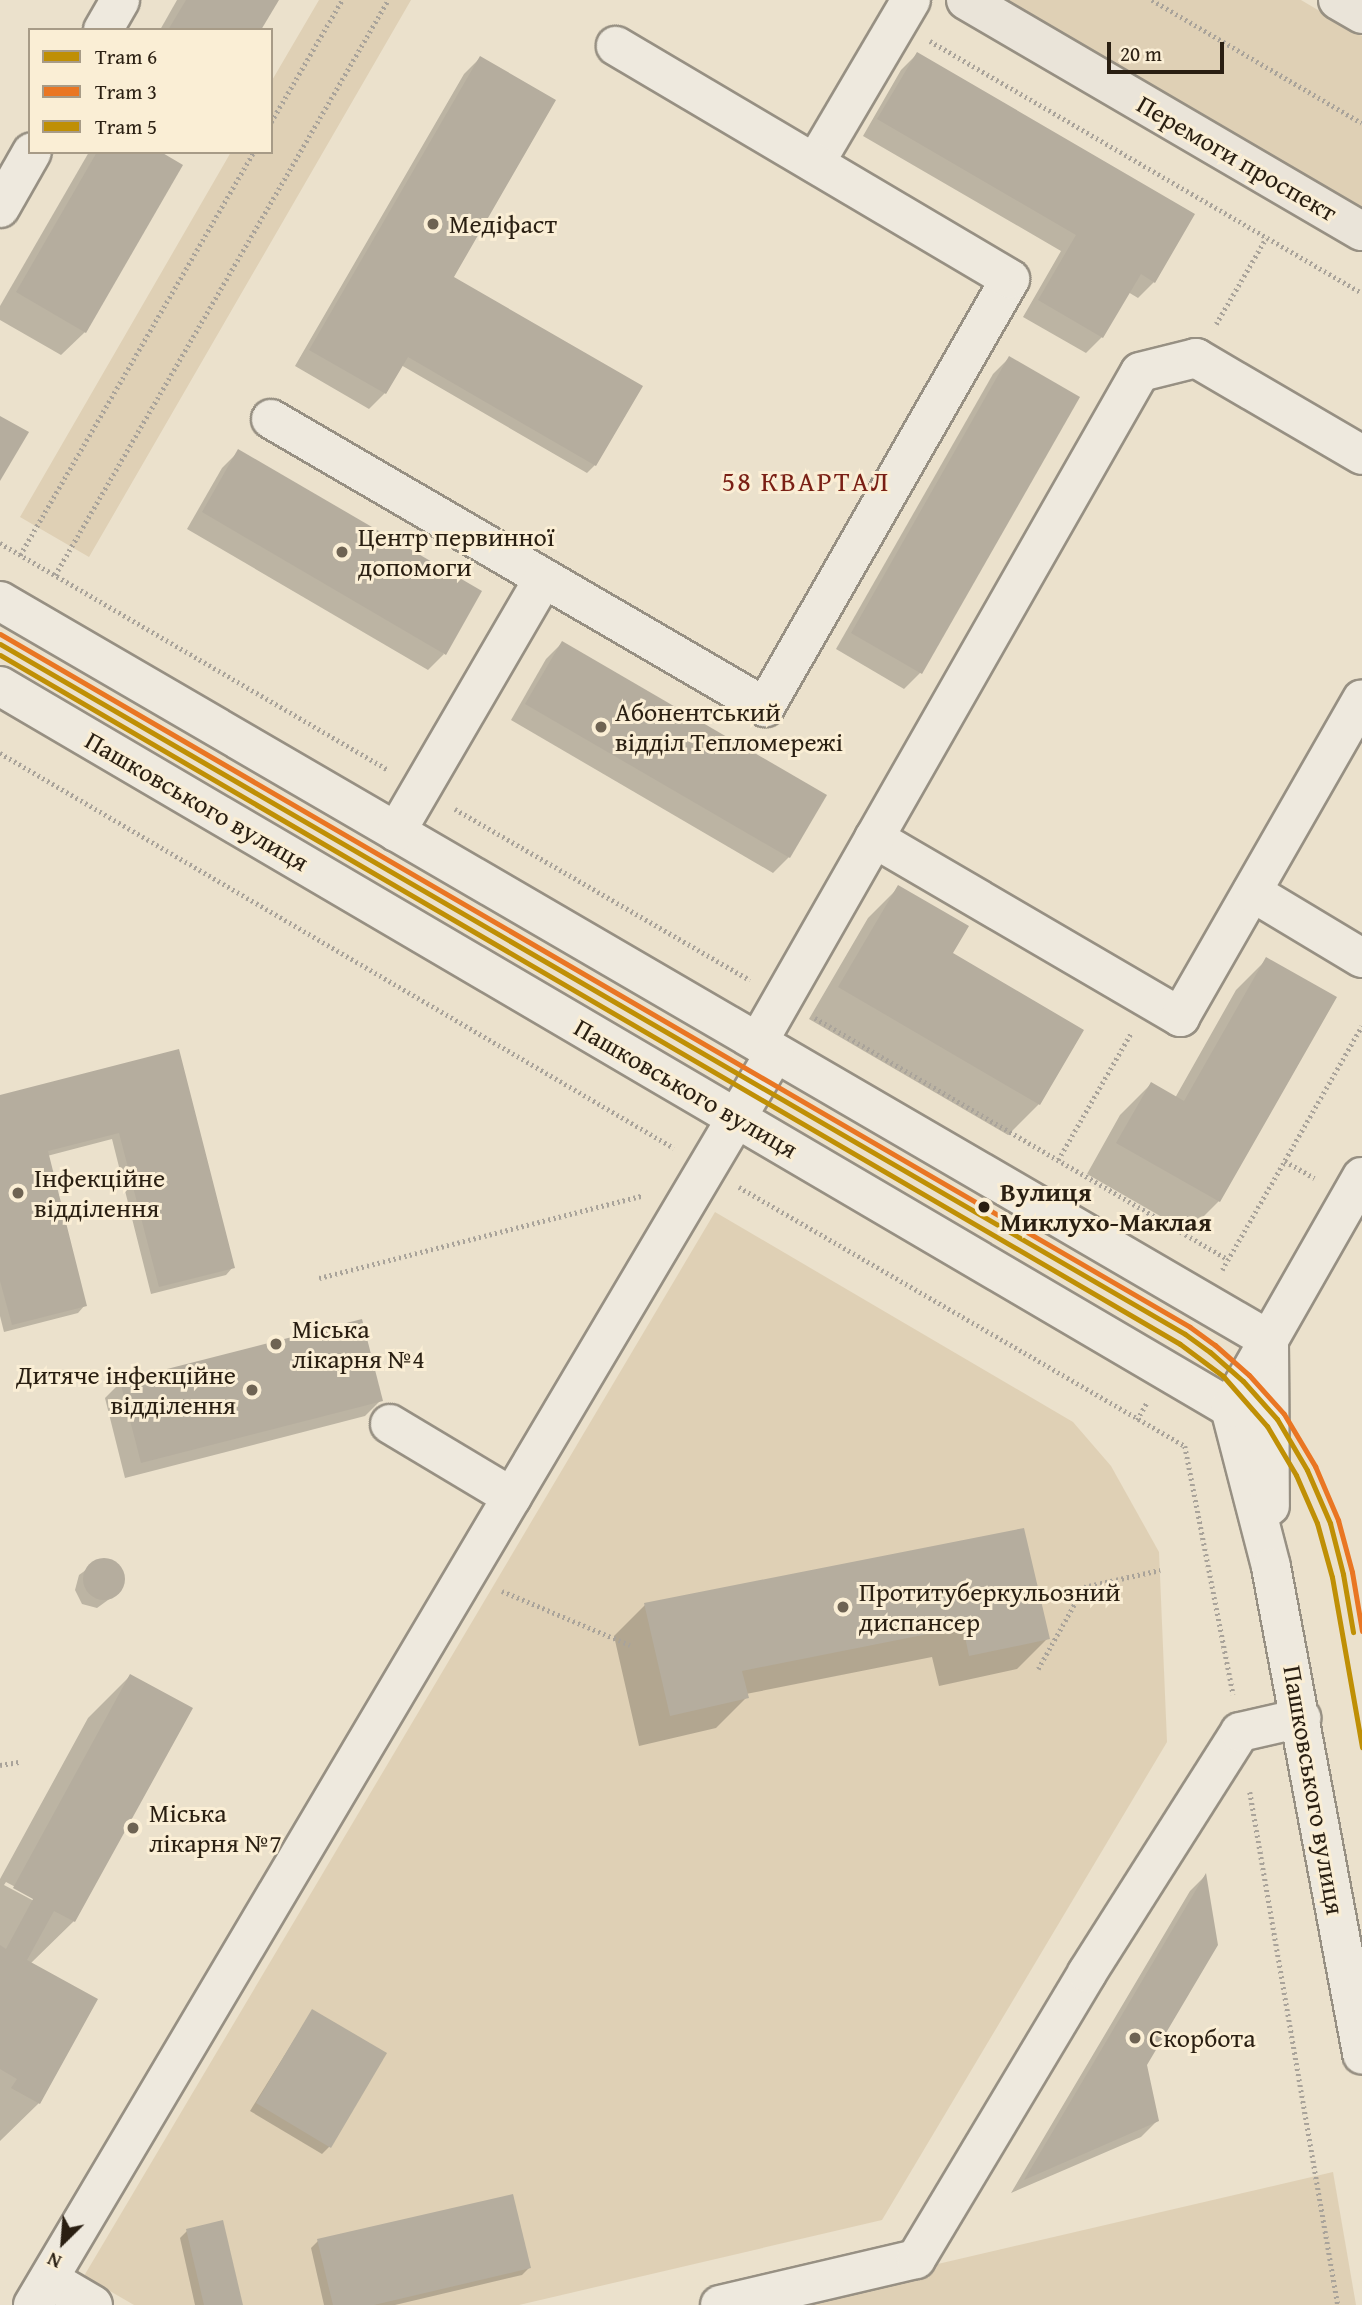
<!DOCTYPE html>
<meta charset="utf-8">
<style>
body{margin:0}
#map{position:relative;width:1362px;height:2305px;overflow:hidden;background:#ebe1cc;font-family:"Gentium Book Plus",serif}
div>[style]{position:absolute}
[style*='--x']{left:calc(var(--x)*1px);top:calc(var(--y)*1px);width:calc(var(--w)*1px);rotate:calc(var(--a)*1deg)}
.green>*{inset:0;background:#dfd0b5}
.shadow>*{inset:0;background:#0003}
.building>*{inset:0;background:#b5ad9e}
.round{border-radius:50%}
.path>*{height:4.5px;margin-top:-2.25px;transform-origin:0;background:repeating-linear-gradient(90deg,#a9a39a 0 2px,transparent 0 5.5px)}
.roads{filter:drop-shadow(2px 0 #979083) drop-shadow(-2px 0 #979083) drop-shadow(0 2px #979083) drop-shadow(0 -2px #979083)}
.minor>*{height:38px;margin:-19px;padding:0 19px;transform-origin:19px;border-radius:19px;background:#eee9de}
.major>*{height:38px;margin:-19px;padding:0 19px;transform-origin:19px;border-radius:19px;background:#eae4d9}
.tram-1>*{height:5px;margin:-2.5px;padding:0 2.5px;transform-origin:2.5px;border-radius:2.5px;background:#bf8f05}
.tram-2>*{height:5px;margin:-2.5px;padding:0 2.5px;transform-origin:2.5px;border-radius:2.5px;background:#e97623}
.tram-3>*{height:5px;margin:-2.5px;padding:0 2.5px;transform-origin:2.5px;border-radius:2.5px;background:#bf8f05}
.dots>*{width:19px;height:19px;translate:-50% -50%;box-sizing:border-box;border:4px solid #faeed5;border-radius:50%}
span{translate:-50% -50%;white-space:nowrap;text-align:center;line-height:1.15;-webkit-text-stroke:6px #faeed5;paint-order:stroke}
.street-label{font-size:26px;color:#2a1f12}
.poi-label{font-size:26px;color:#2a1f12}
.left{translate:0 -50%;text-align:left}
.right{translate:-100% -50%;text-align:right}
.stop-label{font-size:26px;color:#2a1f12;font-weight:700}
.neighbourhood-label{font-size:28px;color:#7a1f14;letter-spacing:2px}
.legend{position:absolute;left:28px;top:28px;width:245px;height:126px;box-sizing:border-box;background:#faeed5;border:2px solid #a79b87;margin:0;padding:9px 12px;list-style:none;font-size:21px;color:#2a1f12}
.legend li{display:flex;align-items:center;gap:14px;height:35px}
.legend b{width:35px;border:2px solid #a79b87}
.north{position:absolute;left:28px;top:2207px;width:70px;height:70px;-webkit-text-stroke:5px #faeed5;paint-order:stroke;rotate:205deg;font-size:19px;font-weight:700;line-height:28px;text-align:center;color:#2a1f12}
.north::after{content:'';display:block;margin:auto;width:24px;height:32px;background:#2a1f12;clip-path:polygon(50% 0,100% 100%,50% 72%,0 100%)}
.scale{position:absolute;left:1107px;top:42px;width:117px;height:32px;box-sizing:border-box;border:4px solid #2a1f12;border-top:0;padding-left:9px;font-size:21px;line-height:24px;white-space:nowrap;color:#2a1f12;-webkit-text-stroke:5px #faeed5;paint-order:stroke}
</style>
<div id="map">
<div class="green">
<div style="clip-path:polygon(319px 0,411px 0,89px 557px,20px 517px,231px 152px,271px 152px,271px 82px)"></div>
<div style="clip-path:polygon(999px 0,1301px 0,1362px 36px,1362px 211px)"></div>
<div style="clip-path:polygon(715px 1212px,1073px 1422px,1111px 1466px,1159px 1552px,1167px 1742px,882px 2220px,519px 2305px,134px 2305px,84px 2276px)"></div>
<div style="clip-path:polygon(1333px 2172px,1356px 2305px,762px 2305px)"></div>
</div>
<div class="shadow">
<div style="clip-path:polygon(177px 0,277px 0,259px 30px,160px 30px)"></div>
<div style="clip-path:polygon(917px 54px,1154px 282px,1138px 298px,1128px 292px,1102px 337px,1086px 353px,1023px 317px,1061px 251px,863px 136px,901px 70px)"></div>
<div style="clip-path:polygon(480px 58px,451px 278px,595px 465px,587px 473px,401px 365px,385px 393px,369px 409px,295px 366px,464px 74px)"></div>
<div style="clip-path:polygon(89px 152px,158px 152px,85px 332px,61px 355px,0 320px,0 306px)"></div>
<div style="clip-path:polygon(1009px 358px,920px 673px,904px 689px,836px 649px,993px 374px)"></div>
<div style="clip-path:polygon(238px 452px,444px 654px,428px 670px,187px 529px,222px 468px)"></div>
<div style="clip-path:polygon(562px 643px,789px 857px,773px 873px,511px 720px,546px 659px)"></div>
<div style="clip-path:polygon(899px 887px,951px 954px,1082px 1030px,1039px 1104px,1008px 1135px,809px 1019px,868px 918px)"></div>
<div style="clip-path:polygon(1267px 959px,1219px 1201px,1188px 1232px,1087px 1174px,1120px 1115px,1151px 1084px,1175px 1098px,1236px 990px)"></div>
<div style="clip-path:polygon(178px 1051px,233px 1267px,226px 1275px,151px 1294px,112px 1139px,47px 1156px,85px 1305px,78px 1313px,4px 1332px,0 1316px,0 1096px)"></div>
<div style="clip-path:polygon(121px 1382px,381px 1400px,365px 1416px,125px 1478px,105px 1398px)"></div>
<div style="clip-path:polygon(1023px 1530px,1048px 1638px,1017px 1669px,939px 1686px,932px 1657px,746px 1694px,747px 1697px,716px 1728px,639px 1746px,614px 1636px,645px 1605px)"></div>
<div style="clip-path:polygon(101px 1559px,116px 1563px,123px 1577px,119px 1592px,97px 1608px,82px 1604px,75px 1590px,79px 1575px)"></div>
<div style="clip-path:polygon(evenodd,130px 1676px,74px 1921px,30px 1964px,39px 2103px,0 2141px,0 1879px,88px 1718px,130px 1676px,6px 1882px,36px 1898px,34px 1901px,4px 1885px,6px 1882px)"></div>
<div style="clip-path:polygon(1205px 1876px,1145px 2064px,1157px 2121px,1141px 2137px,1011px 2193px,1190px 1891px)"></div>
<div style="clip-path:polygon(312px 2011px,330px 2146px,322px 2154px,250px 2111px)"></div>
<div style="clip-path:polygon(187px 2231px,241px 2305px,195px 2305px,180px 2238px)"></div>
<div style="clip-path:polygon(318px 2241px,529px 2268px,522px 2275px,395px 2305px,324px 2305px,311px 2248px)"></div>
</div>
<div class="building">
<div style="clip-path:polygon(186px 0,279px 0,261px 30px,168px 30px)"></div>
<div style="clip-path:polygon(917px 52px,1195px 214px,1155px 283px,1141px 274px,1103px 338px,1038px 300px,1076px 235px,877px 119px)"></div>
<div style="clip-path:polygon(480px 56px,556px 100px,454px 277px,643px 386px,596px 466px,408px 357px,386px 394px,309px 350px)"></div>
<div style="clip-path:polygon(97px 152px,161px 152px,183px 165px,86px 333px,16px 292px)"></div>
<div style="clip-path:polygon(1009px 356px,1080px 397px,922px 674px,851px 633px)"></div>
<div style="clip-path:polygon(0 416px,29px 432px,0 481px)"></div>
<div style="clip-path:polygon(238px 449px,482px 591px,446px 655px,202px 512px)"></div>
<div style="clip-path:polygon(562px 641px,827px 795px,790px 858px,525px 704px)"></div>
<div style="clip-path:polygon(898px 885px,969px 926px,953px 953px,1084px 1030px,1040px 1105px,838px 987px)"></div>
<div style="clip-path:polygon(1266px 957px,1337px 997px,1220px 1202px,1116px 1143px,1151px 1082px,1184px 1101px)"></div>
<div style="clip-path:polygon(179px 1049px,235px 1268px,159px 1287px,119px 1133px,48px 1151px,87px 1306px,12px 1325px,0 1281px,0 1095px)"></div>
<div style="clip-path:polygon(362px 1319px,383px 1401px,141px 1463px,120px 1381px)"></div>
<div style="clip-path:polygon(1024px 1528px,1050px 1639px,969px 1656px,963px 1627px,742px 1671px,749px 1698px,670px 1716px,644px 1603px)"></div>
<div class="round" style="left:83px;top:1558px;width:42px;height:42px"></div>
<div style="clip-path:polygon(130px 1674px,193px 1708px,75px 1922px,54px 1911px,27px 1960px,98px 1999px,40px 2104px,11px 2088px,17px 2079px,0 2069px,0 1945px,6px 1949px,33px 1899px,13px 1888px)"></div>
<div style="clip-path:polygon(1206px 1873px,1218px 1945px,1147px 2065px,1159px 2121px,1024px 2180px)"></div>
<div style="clip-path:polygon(312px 2009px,387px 2053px,331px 2148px,256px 2103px)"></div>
<div style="clip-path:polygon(513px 2194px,531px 2268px,374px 2305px,333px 2305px,317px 2239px)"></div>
<div style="clip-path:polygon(223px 2220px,243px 2305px,204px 2305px,186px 2229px)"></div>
</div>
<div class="path">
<div style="--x:1152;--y:0;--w:243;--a:30.4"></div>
<div style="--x:930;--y:41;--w:500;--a:30.26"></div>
<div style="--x:271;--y:122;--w:141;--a:-59.8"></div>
<div style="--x:1216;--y:324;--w:99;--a:-59.8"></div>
<div style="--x:0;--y:543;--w:448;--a:30.3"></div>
<div style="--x:20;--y:555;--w:466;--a:-59.9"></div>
<div style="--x:55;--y:575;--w:664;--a:-59.92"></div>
<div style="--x:0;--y:753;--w:781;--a:30.37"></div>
<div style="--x:455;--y:809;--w:341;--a:30.1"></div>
<div style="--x:815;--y:1018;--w:478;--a:30.3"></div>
<div style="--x:1058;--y:1160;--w:146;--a:-60.1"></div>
<div style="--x:1285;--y:1161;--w:34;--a:30"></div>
<div style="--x:739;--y:1187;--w:516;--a:30.14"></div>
<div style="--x:1185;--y:1446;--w:253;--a:79"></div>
<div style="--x:1222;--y:1270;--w:281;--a:-60.2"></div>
<div style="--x:319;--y:1278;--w:335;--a:-14.3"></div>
<div style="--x:1137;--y:1420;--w:21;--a:-61"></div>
<div style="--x:502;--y:1591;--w:139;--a:22.9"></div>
<div style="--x:1038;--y:1669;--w:94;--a:-60.7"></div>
<div style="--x:1084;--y:1587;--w:78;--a:-12.6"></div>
<div style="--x:0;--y:1765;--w:19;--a:-9"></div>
<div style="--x:1250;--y:1792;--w:520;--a:80.27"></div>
</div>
<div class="roads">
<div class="minor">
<div style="--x:103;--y:30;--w:34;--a:-60"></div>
<div style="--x:815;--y:163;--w:189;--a:-59.5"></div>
<div style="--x:0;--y:208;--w:64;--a:-60.3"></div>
<div style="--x:271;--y:419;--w:572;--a:30.24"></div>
<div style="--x:765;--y:707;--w:493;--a:-60.2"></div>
<div style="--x:1010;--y:279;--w:458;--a:-149.4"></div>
<div style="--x:0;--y:601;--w:1468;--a:30.21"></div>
<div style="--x:0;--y:686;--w:1426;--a:30.41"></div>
<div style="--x:1230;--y:1408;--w:164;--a:75.5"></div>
<div style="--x:1271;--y:1567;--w:496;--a:79.4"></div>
<div style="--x:396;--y:832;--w:293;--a:-59.8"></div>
<div style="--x:874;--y:838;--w:355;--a:30.3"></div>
<div style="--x:1180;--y:1017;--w:366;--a:-60.2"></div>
<div style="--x:1252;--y:892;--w:128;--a:31"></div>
<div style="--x:758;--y:1042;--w:771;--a:-60.31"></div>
<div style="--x:1140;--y:372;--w:58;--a:-14"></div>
<div style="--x:1196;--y:358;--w:192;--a:30.3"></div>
<div style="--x:1269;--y:1342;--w:164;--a:89.7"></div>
<div style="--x:1230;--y:1408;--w:266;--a:-60.3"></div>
<div style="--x:390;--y:1424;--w:142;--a:30.9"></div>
<div style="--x:49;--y:2279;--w:51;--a:30.6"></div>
<div style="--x:33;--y:2305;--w:1455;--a:-59.35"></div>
<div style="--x:720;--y:2305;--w:201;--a:-13.2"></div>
<div style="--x:916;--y:2259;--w:333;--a:-59.1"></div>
<div style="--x:1087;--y:1973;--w:285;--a:-57.6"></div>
<div style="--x:1240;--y:1732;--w:63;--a:-12.9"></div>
</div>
<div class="major">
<div style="--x:966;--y:0;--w:458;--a:30.3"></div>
<div style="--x:1338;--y:0;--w:28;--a:30"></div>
</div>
</div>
<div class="tram-1">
<div style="--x:0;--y:655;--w:1366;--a:30.28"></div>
<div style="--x:1180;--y:1344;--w:54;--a:36.7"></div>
<div style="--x:1223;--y:1376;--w:67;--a:48.7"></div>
<div style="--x:1267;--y:1426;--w:57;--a:59.4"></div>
<div style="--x:1296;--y:1475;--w:52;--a:66.4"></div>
<div style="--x:1317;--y:1523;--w:56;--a:74.5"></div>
<div style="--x:1332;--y:1577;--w:173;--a:80"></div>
</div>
<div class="tram-2">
<div style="--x:0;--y:634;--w:1377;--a:30.21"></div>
<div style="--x:1190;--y:1327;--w:31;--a:36"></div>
<div style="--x:1215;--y:1345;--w:45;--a:41.4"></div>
<div style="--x:1249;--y:1375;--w:52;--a:48.1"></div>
<div style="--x:1284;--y:1414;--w:61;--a:59.2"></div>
<div style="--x:1315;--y:1466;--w:59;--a:66.9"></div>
<div style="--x:1338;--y:1520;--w:54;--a:74.9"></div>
<div style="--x:1352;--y:1572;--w:60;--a:80.4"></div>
</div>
<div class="tram-3">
<div style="--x:0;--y:644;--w:1371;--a:30.21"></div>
<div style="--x:1185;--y:1334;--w:31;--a:36"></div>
<div style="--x:1210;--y:1352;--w:44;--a:41.3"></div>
<div style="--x:1243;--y:1381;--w:51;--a:48.2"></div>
<div style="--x:1277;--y:1419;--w:59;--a:59.5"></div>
<div style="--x:1307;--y:1470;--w:58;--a:66.5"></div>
<div style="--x:1330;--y:1523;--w:53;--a:75.7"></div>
<div style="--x:1343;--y:1574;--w:59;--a:80.2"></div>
</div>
<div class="dots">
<div style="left:433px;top:224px;background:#6e6353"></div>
<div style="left:342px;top:552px;background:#6e6353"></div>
<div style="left:601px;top:727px;background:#6e6353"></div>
<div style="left:18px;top:1193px;background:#6e6353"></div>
<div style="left:984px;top:1207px;background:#2a1f12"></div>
<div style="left:276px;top:1344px;background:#6e6353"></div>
<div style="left:252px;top:1390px;background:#6e6353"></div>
<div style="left:843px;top:1607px;background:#6e6353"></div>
<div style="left:133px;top:1828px;background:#6e6353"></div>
<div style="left:1135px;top:2038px;background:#6e6353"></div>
</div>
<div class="street-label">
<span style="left:1237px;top:158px;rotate:30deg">Перемоги проспект</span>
<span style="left:197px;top:801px;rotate:30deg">Пашковського вулиця</span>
<span style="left:686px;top:1088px;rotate:30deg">Пашковського вулиця</span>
<span style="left:1314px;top:1790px;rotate:80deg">Пашковського вулиця</span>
</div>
<div class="poi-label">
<span class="left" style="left:449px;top:224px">Медіфаст</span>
<span class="left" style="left:358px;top:552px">Центр первинної<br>допомоги</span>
<span class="left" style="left:615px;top:727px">Абонентський<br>відділ Тепломережі</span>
<span class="left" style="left:34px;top:1193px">Інфекційне<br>відділення</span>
<span class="left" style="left:292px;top:1344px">Міська<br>лікарня №4</span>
<span class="right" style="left:236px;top:1390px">Дитяче інфекційне<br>відділення</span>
<span class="left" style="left:859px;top:1607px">Протитуберкульозний<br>диспансер</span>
<span class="left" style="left:149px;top:1828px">Міська<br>лікарня №7</span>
<span class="left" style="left:1149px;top:2038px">Скорбота</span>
</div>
<div class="stop-label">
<span class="left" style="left:1000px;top:1207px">Вулиця<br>Миклухо-Маклая</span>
</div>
<div class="neighbourhood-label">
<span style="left:806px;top:481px">58 КВАРТАЛ</span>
</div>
<ul class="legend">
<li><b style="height:9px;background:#bf8f05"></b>Tram 6</li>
<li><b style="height:9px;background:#e97623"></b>Tram 3</li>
<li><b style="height:9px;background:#bf8f05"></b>Tram 5</li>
</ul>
<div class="north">N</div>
<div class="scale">20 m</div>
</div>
